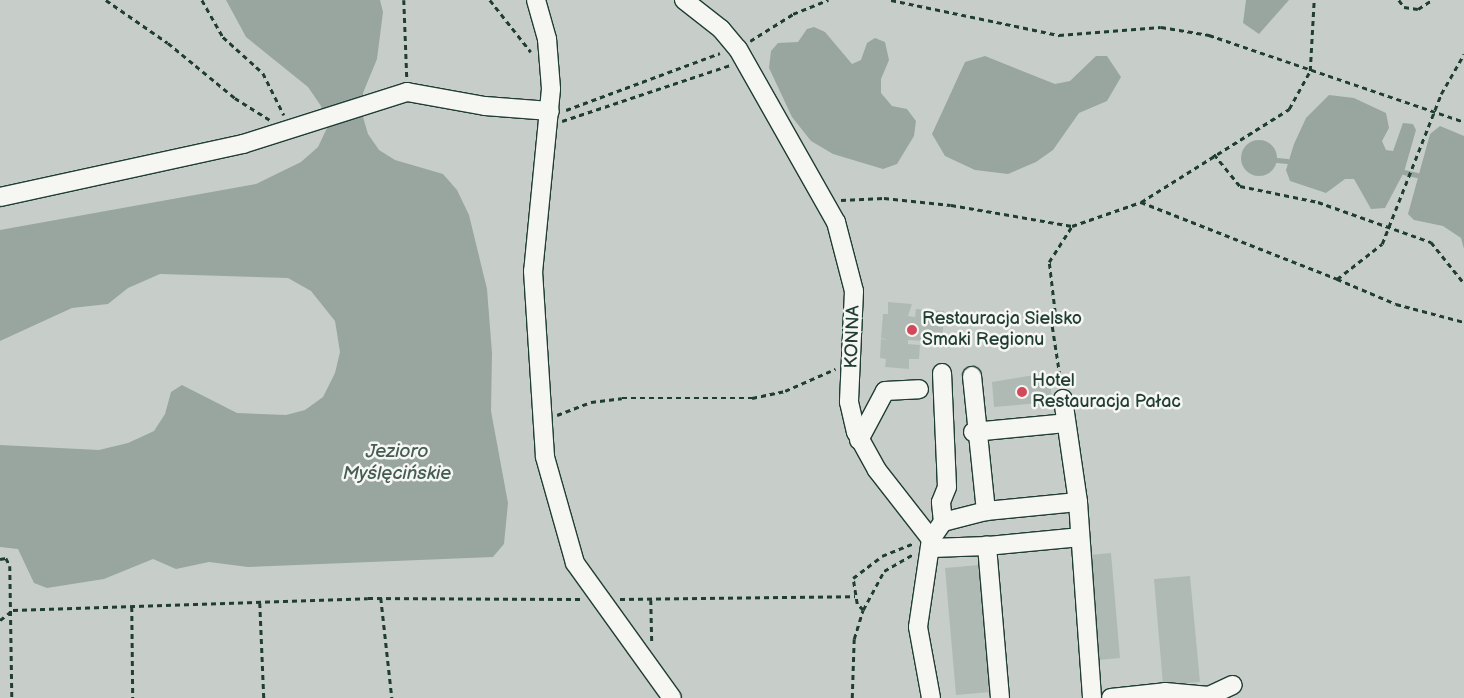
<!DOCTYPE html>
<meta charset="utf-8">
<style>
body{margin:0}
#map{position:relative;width:1464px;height:698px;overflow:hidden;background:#e9ebe7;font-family:"Balsamiq Sans",sans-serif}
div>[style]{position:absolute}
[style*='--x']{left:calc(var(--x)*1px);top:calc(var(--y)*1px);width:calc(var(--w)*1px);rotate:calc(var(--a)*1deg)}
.green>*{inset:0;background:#c7cec9}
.water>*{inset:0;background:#99a6a0}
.round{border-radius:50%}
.stream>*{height:4.5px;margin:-2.25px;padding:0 2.25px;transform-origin:2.25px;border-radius:2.25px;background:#99a6a0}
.building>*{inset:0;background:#b0bab5}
.path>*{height:2.5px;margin-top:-1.25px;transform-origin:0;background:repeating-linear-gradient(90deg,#1f3d34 0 5px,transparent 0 9px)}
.roads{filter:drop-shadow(1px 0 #1f3d34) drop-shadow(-1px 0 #1f3d34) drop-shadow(0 1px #1f3d34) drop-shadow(0 -1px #1f3d34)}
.minor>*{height:18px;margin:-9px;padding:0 9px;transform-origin:9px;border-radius:9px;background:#f6f6f2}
.dots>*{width:14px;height:14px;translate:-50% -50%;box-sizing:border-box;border:2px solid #f6f6f2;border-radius:50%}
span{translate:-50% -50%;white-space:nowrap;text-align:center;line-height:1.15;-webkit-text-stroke:5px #f6f6f2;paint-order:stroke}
.poi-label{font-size:18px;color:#1f3d34}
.left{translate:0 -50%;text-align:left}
.street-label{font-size:18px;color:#1f3d34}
.water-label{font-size:19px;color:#445c54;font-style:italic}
</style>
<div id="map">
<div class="green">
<div style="clip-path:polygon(0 0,1464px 0,1464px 698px,0 698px)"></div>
</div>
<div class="water">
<div style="clip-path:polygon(226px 0,380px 0,383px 12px,377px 59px,363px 93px,363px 117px,368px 134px,379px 150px,395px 160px,443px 174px,457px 190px,469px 215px,487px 289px,492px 353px,491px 411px,508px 503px,504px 544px,493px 557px,248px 567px,209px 562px,176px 569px,153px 559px,104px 579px,47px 588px,34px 583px,18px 549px,0 547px,0 445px,99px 450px,128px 443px,154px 431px,165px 414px,171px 392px,182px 385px,237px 413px,286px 415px,305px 410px,323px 397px,335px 373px,340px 352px,335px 321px,311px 291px,288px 278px,160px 274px,128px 288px,108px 304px,72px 308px,0 341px,0 230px,256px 184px,301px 162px,318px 147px,327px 128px,321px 106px,308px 87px,246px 37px)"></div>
<div style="clip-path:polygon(1246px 0,1289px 0,1259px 34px,1243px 23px)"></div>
<div style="clip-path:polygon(814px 27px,825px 32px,852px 64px,861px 60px,867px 43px,875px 38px,885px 42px,889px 60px,881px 79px,881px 93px,892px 106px,907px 109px,916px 121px,914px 136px,897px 164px,883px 169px,833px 154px,811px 141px,792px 117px,769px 68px,771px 51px,778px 43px,798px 42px,807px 29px)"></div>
<div style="clip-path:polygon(985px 56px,1055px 84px,1070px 81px,1096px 56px,1107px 56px,1121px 77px,1107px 101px,1079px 113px,1053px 150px,1036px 162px,1008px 174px,975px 170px,945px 156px,932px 134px,965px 62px)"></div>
<div style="clip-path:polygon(1329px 95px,1354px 98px,1386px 113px,1389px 128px,1382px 141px,1386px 150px,1393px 151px,1403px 123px,1413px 124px,1416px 130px,1404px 172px,1385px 208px,1371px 209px,1354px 179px,1345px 179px,1326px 193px,1290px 181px,1286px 170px,1294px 144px,1306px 118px)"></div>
<div style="clip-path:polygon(1440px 126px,1464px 136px,1464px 249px,1461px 238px,1443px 226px,1414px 220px,1408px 214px,1430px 134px)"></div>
<div class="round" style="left:1241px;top:140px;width:36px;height:36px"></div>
</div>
<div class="stream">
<div style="--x:1277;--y:160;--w:10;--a:6"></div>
<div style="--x:1404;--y:172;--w:13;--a:13"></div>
</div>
<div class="building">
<div style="clip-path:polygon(888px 302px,912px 304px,908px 316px,915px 317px,916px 309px,944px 311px,942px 342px,908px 340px,908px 344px,920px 345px,919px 359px,909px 359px,909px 369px,885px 367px,886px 359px,880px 358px,881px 339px,888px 340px,881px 338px,883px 314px,888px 314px)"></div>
<div style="clip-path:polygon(1041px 374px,1042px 377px,1050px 377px,1052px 402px,994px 407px,992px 382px)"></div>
<div style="clip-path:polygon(1111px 553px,1120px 658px,1099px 660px,1089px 555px)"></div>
<div style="clip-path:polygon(979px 565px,991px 692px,956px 695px,945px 568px)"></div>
<div style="clip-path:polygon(1190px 576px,1200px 682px,1163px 685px,1154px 579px)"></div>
</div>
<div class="path">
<div style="--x:106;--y:0;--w:75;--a:34.7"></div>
<div style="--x:168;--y:43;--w:87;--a:39.4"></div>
<div style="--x:235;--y:98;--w:41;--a:32.2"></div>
<div style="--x:202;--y:0;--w:43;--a:60.4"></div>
<div style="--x:223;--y:37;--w:54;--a:42"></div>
<div style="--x:263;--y:73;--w:47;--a:63.4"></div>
<div style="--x:404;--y:0;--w:78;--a:87.8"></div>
<div style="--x:490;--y:0;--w:66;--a:51.7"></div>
<div style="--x:891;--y:0;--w:172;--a:11.8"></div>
<div style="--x:1059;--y:35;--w:102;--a:-4.5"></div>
<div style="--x:1161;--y:27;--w:49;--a:9.5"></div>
<div style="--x:1209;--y:35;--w:269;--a:18.8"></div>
<div style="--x:1399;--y:0;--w:9;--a:54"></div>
<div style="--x:1404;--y:7;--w:14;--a:8"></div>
<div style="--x:1418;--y:9;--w:17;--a:-33"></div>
<div style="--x:750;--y:41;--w:51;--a:-32.1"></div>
<div style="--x:793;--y:14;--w:38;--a:-22"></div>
<div style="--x:566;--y:110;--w:164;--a:-20.3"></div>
<div style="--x:562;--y:121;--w:177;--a:-18.4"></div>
<div style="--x:1214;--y:154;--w:41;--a:50.9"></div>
<div style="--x:1240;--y:186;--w:80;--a:11.6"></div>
<div style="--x:1318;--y:202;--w:120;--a:19.5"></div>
<div style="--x:1431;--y:242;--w:53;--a:51.2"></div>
<div style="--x:841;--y:200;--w:43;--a:-2.7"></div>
<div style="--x:884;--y:198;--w:67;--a:6"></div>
<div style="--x:951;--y:205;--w:123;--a:9.8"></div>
<div style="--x:1072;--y:226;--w:73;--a:-19.2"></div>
<div style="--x:1141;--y:202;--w:211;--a:21.4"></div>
<div style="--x:1337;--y:279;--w:57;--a:-37.9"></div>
<div style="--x:1382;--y:244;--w:161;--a:-68.5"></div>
<div style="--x:1441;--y:94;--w:46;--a:-60.1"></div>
<div style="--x:1141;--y:202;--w:175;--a:-32.1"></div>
<div style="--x:1289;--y:109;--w:43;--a:-61.1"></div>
<div style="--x:1310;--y:71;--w:71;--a:-86.8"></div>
<div style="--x:1337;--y:279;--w:64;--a:23"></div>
<div style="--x:1396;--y:304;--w:70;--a:14.8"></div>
<div style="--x:1061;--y:385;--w:60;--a:-98.7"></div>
<div style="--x:1052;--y:326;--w:13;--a:-77"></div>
<div style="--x:1055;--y:313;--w:51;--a:-96.7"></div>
<div style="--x:1049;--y:262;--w:43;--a:-57.4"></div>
<div style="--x:557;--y:415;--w:36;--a:-21"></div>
<div style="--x:591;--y:402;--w:31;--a:-7"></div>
<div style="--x:622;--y:398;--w:130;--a:0"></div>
<div style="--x:752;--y:398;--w:34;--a:-12"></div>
<div style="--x:785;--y:391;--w:55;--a:-23.7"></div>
<div style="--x:0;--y:559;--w:6;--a:-9"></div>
<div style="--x:6;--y:558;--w:9;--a:63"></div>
<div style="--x:10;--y:566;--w:132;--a:89.1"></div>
<div style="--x:381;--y:598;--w:101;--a:83.7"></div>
<div style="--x:620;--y:599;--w:235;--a:-0.7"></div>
<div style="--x:651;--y:600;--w:44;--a:88.7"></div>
<div style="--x:260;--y:603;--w:95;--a:87.6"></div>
<div style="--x:132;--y:607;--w:91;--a:89.4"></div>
<div style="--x:863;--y:610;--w:44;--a:-61.7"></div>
<div style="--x:884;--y:571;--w:34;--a:-30"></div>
<div style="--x:0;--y:620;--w:16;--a:-38"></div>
<div style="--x:13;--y:610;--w:355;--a:-1.9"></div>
<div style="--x:368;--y:598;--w:214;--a:0.3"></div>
<div style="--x:852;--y:698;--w:59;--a:-88.1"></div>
<div style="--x:854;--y:639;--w:30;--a:-73"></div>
<div style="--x:863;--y:610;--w:8;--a:-135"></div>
<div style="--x:857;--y:604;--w:26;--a:-99"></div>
<div style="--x:853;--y:578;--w:36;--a:-37"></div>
<div style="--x:882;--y:556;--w:35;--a:-22"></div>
</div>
<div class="roads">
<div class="minor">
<div style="--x:536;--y:0;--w:41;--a:74.2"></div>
<div style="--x:547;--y:39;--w:50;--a:85.4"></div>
<div style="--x:551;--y:89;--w:183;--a:95.6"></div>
<div style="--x:533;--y:271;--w:186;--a:86.3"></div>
<div style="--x:545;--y:457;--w:110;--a:74.2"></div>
<div style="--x:575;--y:563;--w:166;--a:54.3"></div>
<div style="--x:684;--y:0;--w:47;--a:38.1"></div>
<div style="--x:721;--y:29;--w:26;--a:50"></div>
<div style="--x:738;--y:49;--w:199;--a:60.5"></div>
<div style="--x:836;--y:222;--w:71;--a:75.4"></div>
<div style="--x:854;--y:291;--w:111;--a:92.6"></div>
<div style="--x:849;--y:402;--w:31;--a:77"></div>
<div style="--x:856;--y:432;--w:43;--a:61.1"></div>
<div style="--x:877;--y:470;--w:88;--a:52"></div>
<div style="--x:931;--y:539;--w:89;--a:98.4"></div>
<div style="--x:918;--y:627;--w:72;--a:79.6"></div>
<div style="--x:0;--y:197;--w:249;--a:-12.3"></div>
<div style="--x:243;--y:144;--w:172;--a:-17.6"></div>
<div style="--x:407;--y:92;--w:79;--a:10.2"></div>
<div style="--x:485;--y:106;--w:65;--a:4.4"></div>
<div style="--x:972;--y:376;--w:136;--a:84.1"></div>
<div style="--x:986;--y:511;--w:92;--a:-5.6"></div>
<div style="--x:1063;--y:399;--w:104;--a:81.7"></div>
<div style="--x:1078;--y:502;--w:196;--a:85.9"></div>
<div style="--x:973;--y:432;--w:93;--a:-5.5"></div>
<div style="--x:859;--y:440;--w:55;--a:-62"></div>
<div style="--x:885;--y:391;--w:34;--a:-3"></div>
<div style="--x:943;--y:522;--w:44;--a:-14.3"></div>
<div style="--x:931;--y:539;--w:21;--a:-55"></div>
<div style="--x:943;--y:522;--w:20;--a:-96"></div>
<div style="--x:941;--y:502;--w:16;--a:-68"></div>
<div style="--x:947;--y:487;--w:114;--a:-92.5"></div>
<div style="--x:932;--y:548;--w:55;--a:-2.1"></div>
<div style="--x:1000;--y:698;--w:153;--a:-94.9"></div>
<div style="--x:987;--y:546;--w:93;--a:-5.5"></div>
<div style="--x:1111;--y:698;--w:54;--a:-6.3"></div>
<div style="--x:1165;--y:692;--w:44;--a:5.2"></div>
<div style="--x:1209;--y:696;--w:26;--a:-25"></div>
</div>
</div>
<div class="dots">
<div style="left:912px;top:330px;background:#d1495b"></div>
<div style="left:1022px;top:392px;background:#d1495b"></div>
</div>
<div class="poi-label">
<span class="left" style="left:922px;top:330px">Restauracja Sielsko<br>Smaki Regionu</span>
<span class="left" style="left:1032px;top:392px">Hotel<br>Restauracja Pałac</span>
</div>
<div class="street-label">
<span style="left:853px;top:337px;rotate:-88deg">KONNA</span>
</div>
<div class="water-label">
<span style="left:397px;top:463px">Jezioro<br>Myślęcińskie</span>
</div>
</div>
